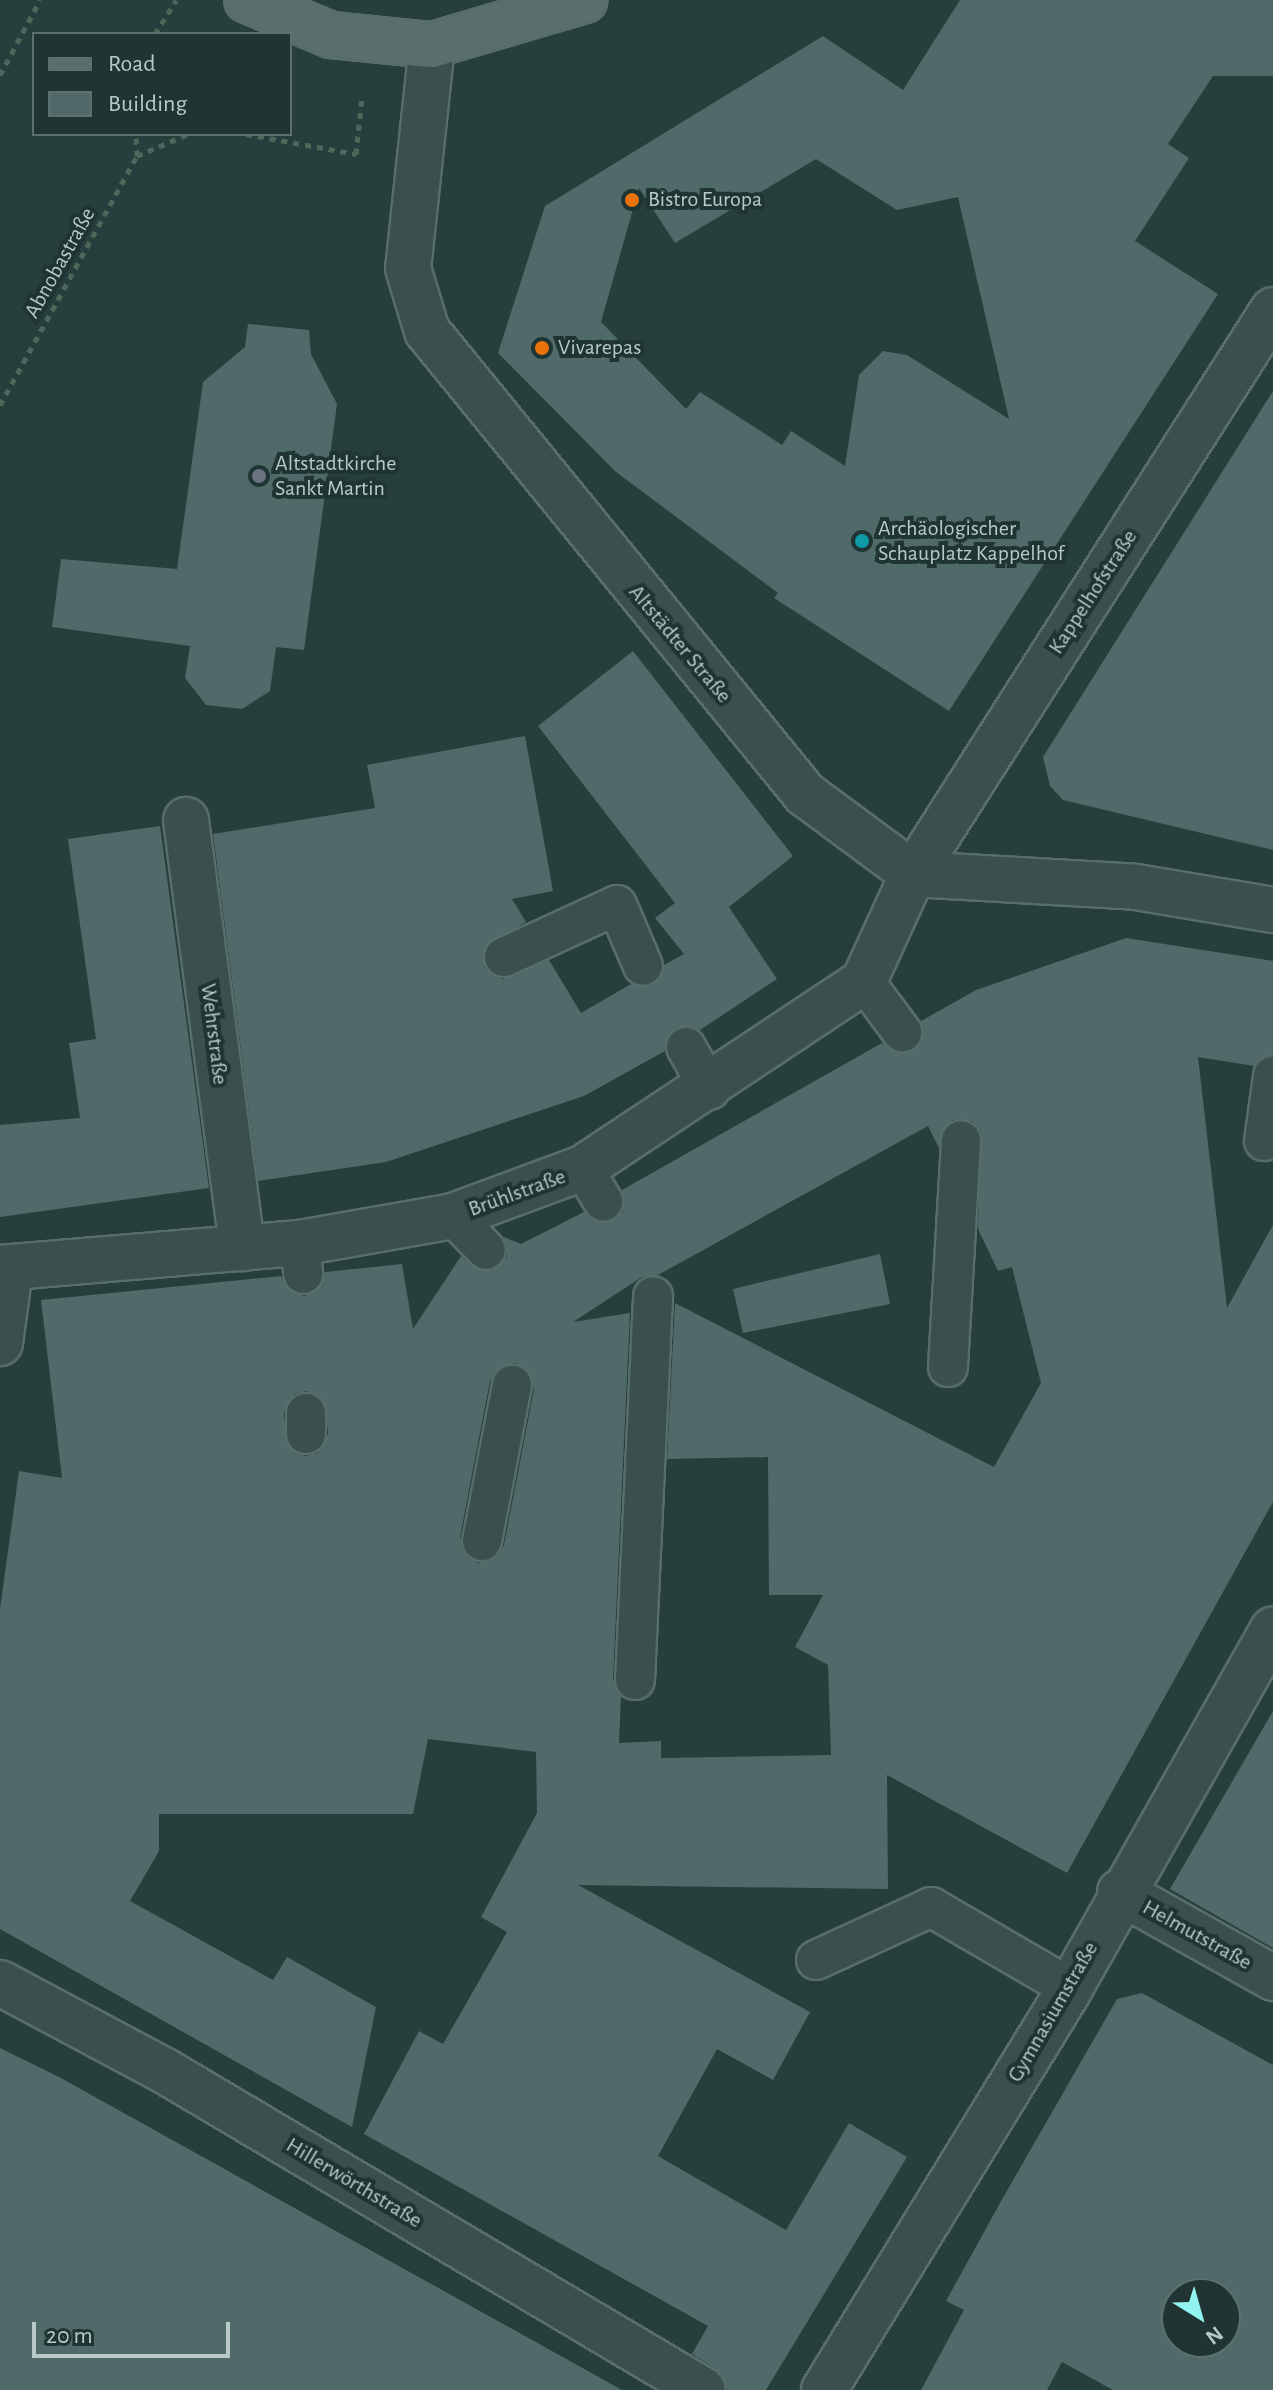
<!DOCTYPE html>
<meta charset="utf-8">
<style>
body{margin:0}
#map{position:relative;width:1273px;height:2390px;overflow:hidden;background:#263f3d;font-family:"Alegreya Sans",sans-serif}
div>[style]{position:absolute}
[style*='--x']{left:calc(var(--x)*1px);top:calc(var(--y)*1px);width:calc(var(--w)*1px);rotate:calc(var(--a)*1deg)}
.building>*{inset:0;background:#4f6a68}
.path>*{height:5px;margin-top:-2.5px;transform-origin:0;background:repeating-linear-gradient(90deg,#4f665a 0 6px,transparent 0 12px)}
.roads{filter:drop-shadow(2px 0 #586d6c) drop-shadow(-2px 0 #586d6c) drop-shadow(0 2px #586d6c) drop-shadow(0 -2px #586d6c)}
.service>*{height:38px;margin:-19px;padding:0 19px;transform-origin:19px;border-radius:19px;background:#3a4f4e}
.minor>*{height:44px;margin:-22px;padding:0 22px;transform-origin:22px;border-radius:22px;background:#3a4f4e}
.primary>*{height:44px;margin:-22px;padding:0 22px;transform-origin:22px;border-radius:22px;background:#586f6d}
.dots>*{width:22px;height:22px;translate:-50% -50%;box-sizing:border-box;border:4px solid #1f3433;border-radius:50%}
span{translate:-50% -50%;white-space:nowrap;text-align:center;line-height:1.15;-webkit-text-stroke:8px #1f3433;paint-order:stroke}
.poi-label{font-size:22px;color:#b7cac9}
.left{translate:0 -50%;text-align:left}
.street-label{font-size:22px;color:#b7cac9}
.legend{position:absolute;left:32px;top:32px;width:260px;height:104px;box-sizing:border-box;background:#1f3433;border:2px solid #5c706f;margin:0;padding:10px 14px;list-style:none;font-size:24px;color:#b7cac9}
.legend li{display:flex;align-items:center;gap:16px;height:40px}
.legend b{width:40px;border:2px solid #5c706f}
.north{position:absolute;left:1161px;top:2278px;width:80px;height:80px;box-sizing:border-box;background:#1f3433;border:2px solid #5c706f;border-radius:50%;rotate:143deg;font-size:22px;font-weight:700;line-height:32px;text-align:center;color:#b7cac9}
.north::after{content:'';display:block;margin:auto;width:28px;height:36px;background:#91f4f0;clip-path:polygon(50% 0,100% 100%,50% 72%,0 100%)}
.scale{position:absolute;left:32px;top:2322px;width:198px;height:36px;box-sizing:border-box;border:4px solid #b7cac9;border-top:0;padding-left:10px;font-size:24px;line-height:28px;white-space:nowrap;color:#b7cac9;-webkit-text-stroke:6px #1f3433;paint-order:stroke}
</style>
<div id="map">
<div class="building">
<div style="clip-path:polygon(evenodd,960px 0,1273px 0,1273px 76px,1213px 76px,1168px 144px,1189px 158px,1135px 241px,1218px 294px,949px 711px,774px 598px,778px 593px,616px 472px,498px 353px,545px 206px,823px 36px,903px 90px,960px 0,816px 159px,897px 210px,958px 197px,1009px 419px,907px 355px,883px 351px,859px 375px,845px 466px,791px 431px,782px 445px,700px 392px,686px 409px,601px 322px,639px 188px,675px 243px,816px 159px)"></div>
<div style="clip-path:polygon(248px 324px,309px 330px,311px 354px,337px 404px,304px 650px,276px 647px,270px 691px,242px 709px,206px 705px,185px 678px,190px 646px,52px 627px,61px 559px,177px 569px,203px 382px,245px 347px)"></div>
<div style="clip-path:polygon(1273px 391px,1273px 850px,1063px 800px,1050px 786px,1043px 757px)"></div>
<div style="clip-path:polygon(633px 651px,793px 856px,729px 907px,777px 979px,700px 1030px,675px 1028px,665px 1051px,584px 1096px,386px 1162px,258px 1181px,213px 834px,375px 808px,367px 765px,525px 736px,553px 891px,512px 899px,526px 922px,487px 944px,484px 967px,503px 979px,549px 960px,581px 1013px,631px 984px,652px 986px,664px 965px,684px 954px,655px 918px,675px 903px,538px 726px)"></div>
<div style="clip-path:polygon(160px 826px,209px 1188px,0 1217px,0 1125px,80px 1118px,69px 1043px,96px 1039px,68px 839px)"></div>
<div style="clip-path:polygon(evenodd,1126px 938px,1273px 961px,1273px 1054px,1254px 1066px,1198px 1057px,1227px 1308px,1273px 1225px,1273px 1502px,1067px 1873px,887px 1775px,888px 1889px,578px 1885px,810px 2012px,773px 2080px,717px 2049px,658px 2156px,786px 2230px,849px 2123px,907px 2157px,766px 2390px,728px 2390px,716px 2369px,692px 2354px,708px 2326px,364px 2134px,419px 2031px,443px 2044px,507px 1932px,481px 1917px,537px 1813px,536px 1752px,428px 1739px,413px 1814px,159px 1814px,159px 1851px,130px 1901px,273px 1980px,287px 1957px,376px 2007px,352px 2127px,0 1929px,0 1609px,19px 1471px,62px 1478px,41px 1300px,281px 1276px,286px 1287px,304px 1296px,316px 1291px,325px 1272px,402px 1264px,413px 1329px,461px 1256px,491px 1271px,507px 1257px,504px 1237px,521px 1244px,584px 1212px,593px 1221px,614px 1220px,623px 1211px,622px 1190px,882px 1043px,894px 1052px,914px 1050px,922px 1040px,921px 1021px,976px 990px,1126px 938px,952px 1120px,972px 1121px,981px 1131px,978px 1229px,998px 1271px,1012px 1267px,1041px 1383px,994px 1467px,675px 1303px,667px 1459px,768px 1457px,769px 1595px,823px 1595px,795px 1647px,828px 1665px,831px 1755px,661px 1758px,661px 1741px,619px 1743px,621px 1696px,613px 1679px,630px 1313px,573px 1322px,642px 1277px,658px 1275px,928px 1126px,939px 1148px,952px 1120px,1126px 938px,515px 1363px,527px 1369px,534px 1389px,504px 1545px,498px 1556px,479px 1563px,467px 1557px,460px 1537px,490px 1381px,496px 1370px,515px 1363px,1126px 938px,307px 1391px,325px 1403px,328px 1434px,318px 1453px,305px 1456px,287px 1444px,284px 1413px,294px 1394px,307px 1391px)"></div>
<div style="clip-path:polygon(880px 1254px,890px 1304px,743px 1333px,733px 1289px)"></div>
<div style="clip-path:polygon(1273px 1711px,1273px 1948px,1170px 1889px)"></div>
<div style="clip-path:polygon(evenodd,1142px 1993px,1273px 2065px,1273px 2390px,1113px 2390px,1062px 2362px,1047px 2390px,921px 2390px,964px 2310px,946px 2301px,1000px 2203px,1117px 1999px,1142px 1993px,1177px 2294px,1225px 2294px,1225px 2342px,1177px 2342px,1177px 2294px)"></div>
<div style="clip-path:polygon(0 2048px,59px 2077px,622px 2390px,0 2390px)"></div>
</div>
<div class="path">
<div style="--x:155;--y:34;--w:40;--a:-58"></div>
<div style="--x:0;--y:75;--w:85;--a:-61.9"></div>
<div style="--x:246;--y:134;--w:112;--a:10.3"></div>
<div style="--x:356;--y:154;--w:57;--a:-84"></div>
<div style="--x:137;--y:156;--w:56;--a:-23.3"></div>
<div style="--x:0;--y:405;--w:284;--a:-61.2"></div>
<div style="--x:137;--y:156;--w:22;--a:-93"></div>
</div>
<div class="roads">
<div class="service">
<div style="--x:504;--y:957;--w:124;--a:-24.7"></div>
<div style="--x:617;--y:905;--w:66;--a:66.9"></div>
<div style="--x:864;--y:981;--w:64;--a:53.3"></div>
<div style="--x:686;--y:1047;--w:49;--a:60.8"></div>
<div style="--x:1264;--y:1141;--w:66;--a:-82.1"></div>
<div style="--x:583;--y:1168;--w:39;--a:59"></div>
<div style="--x:453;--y:1216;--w:47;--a:45.9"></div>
<div style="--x:300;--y:1243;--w:31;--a:84"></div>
<div style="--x:948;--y:1367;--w:227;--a:-86.7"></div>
<div style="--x:306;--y:1434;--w:21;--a:-90"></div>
<div style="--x:482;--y:1541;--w:159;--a:-79.1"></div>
<div style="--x:635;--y:1680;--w:384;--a:-87.3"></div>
<div style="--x:816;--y:1960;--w:127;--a:-24.7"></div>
<div style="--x:931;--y:1907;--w:161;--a:30.2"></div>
</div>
<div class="minor">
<div style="--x:432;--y:45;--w:224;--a:96.1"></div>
<div style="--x:408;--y:268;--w:66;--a:73.2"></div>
<div style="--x:427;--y:331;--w:598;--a:50.77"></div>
<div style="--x:805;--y:794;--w:134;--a:36.5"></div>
<div style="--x:913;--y:874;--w:223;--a:3.3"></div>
<div style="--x:1136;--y:887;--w:139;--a:9.5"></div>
<div style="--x:186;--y:820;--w:432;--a:82.5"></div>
<div style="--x:0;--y:1268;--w:301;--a:-4.8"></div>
<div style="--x:300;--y:1243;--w:155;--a:-10"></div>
<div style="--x:453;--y:1216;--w:139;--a:-20.3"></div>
<div style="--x:583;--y:1168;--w:338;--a:-33.6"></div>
<div style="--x:864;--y:981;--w:118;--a:-65.4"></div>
<div style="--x:913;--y:874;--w:669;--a:-57.45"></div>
<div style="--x:0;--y:1343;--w:74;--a:-82.2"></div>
<div style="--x:1120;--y:1892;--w:176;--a:29.3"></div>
<div style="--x:0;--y:1983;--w:187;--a:28.1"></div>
<div style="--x:165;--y:2071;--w:625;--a:30.67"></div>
<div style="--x:824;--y:2390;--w:471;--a:-58.5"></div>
<div style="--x:1070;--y:1988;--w:412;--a:-60.5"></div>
</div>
<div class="primary">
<div style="--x:247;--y:0;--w:91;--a:22.6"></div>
<div style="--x:331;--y:35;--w:101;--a:5.7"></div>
<div style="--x:432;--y:45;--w:159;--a:-16.4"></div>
</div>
</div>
<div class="dots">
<div style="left:632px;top:200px;background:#e8710a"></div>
<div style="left:542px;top:348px;background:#e8710a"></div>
<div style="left:259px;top:476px;background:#6b7280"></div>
<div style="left:862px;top:541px;background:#0f9aa8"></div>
</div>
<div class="poi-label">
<span class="left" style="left:648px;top:200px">Bistro Europa</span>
<span class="left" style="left:558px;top:348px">Vivarepas</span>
<span class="left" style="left:275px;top:476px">Altstadtkirche<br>Sankt Martin</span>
<span class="left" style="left:878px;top:541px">Archäologischer<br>Schauplatz Kappelhof</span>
</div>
<div class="street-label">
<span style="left:60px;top:263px;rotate:-61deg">Abnobastraße</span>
<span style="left:1093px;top:592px;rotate:-57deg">Kappelhofstraße</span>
<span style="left:680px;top:644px;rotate:50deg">Altstädter Straße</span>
<span style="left:214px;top:1034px;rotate:83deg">Wehrstraße</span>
<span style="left:517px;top:1193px;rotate:-20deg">Brühlstraße</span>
<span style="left:1197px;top:1935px;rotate:29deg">Helmutstraße</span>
<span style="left:1053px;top:2012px;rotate:-60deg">Gymnasiumstraße</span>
<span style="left:354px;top:2183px;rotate:31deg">Hillerwörthstraße</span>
</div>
<ul class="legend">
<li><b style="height:10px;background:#586f6d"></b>Road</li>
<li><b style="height:22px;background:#4f6a68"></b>Building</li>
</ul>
<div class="north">N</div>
<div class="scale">20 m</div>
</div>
